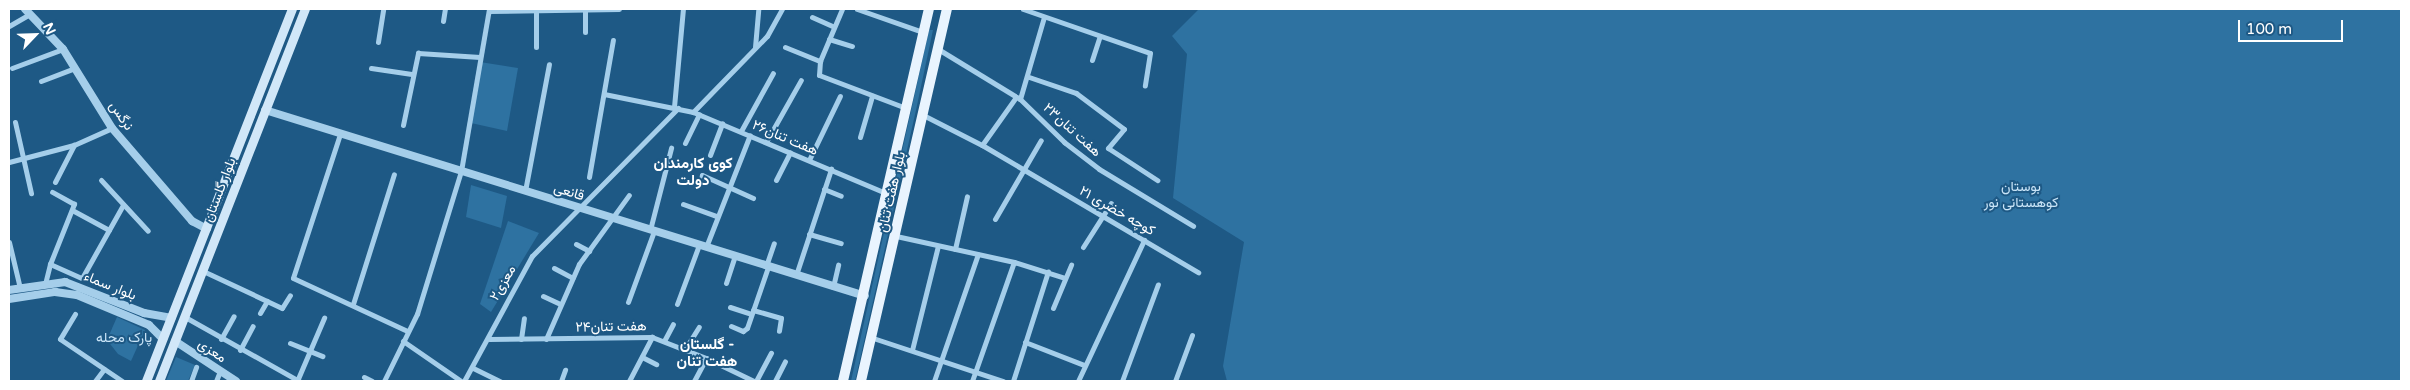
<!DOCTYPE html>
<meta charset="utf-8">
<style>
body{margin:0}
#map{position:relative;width:2410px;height:390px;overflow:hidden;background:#1e5985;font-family:"Varela Round",Vazirmatn,sans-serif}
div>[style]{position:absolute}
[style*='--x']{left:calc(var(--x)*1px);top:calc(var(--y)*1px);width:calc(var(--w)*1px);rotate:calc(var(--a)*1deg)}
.green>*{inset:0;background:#2e72a1}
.minor>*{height:5px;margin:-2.5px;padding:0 2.5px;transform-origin:2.5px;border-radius:2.5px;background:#a5ceea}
.tertiary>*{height:8px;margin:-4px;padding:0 4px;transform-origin:4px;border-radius:4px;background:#a5ceea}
.secondary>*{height:9px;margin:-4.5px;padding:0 4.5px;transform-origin:4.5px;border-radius:4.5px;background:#d1e7f8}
.primary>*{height:10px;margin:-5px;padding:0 5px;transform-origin:5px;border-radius:5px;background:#e9f4fe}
span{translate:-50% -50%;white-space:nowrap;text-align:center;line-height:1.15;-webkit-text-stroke:4px #1e5985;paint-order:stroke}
.street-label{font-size:14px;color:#fff}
.park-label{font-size:14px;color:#cae5f8}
.neighbourhood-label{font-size:15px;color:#fff;font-weight:700}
.frame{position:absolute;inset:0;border:10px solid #fff;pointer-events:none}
.north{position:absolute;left:10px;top:10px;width:50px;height:50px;-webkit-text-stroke:4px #1e5985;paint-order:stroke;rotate:66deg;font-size:14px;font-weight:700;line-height:20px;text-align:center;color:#fff}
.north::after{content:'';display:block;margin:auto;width:18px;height:22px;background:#fff;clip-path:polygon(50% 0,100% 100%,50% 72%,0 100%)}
.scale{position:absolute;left:2238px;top:20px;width:105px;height:22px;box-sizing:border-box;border:2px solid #fff;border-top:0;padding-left:6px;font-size:15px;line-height:18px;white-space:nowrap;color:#fff;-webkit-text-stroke:4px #1e5985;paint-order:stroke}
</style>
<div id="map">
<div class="green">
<div style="clip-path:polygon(1199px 9px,2401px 9px,2401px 381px,1227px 381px,1223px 366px,1244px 242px,1173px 198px,1187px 54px,1172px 36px)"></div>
<div style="clip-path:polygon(929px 30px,933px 30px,916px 110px,855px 381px,851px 381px)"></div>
<div style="clip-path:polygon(480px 62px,518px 68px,507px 131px,471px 123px)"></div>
<div style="clip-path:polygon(471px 185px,507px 196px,501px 228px,466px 217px)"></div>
<div style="clip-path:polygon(508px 221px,539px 233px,491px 312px,480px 304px)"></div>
<div style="clip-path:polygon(117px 317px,145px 330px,131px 361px,118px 354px,107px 340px)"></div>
<div style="clip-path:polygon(176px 357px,195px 365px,188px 381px,166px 381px)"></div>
</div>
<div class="minor">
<div style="--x:536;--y:9;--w:38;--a:90"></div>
<div style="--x:585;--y:9;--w:23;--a:90"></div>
<div style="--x:842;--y:9;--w:56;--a:112.9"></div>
<div style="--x:820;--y:61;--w:14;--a:94"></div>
<div style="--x:819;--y:75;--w:93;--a:20.8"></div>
<div style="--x:857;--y:9;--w:70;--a:19.2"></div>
<div style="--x:1023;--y:9;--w:134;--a:19.1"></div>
<div style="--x:1150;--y:53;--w:33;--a:99"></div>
<div style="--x:489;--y:11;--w:130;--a:-0.9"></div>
<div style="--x:812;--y:17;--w:24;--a:24"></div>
<div style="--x:443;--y:21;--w:12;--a:-81"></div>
<div style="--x:9;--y:26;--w:24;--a:-30"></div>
<div style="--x:829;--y:39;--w:24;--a:17"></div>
<div style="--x:378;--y:42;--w:33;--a:-81"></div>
<div style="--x:755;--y:47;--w:38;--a:-85"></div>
<div style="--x:785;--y:47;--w:38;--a:22"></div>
<div style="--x:938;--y:49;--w:96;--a:31.4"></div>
<div style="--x:1020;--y:99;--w:62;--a:44.3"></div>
<div style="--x:1064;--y:142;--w:44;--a:37.6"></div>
<div style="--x:1099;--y:169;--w:110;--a:31.2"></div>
<div style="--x:1092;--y:60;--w:25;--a:-72"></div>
<div style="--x:12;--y:68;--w:54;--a:-20.4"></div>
<div style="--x:371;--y:68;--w:41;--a:8.3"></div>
<div style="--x:1029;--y:77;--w:50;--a:18.8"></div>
<div style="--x:1076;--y:93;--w:60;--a:36.9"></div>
<div style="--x:1124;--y:129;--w:25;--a:130"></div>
<div style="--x:1108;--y:148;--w:59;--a:33.1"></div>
<div style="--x:41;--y:81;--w:36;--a:-21"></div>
<div style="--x:604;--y:94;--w:91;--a:11.4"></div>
<div style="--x:693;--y:112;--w:209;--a:22.8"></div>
<div style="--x:1020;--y:99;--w:85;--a:-73.7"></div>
<div style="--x:674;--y:107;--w:98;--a:-84.8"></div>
<div style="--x:693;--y:112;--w:106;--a:-45.8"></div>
<div style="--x:767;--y:36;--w:31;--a:-61"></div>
<div style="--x:923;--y:115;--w:66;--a:27"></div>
<div style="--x:982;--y:145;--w:251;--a:30.5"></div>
<div style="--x:15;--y:122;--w:73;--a:77.3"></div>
<div style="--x:403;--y:125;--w:74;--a:-78.2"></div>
<div style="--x:418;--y:53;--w:62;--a:3.7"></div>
<div style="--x:741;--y:131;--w:66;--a:-61.1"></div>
<div style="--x:340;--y:134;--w:151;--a:108.1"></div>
<div style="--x:293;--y:278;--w:126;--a:24.9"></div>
<div style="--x:860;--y:137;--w:43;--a:-73.7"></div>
<div style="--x:766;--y:142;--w:71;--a:-60.6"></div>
<div style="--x:685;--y:143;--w:32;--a:-64"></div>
<div style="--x:982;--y:145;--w:59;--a:-54.7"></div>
<div style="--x:710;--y:155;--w:34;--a:-69"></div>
<div style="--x:809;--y:160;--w:71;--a:-64.2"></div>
<div style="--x:9;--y:162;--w:67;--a:-14.7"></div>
<div style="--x:74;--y:145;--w:42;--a:-24.1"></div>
<div style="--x:589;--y:177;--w:139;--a:-80.1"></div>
<div style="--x:101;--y:180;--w:69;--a:47.3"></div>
<div style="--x:701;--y:180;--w:5;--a:-79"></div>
<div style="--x:702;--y:175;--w:56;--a:24.3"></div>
<div style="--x:776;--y:180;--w:31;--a:-63"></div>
<div style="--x:55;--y:182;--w:42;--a:-62.8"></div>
<div style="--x:824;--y:189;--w:18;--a:22"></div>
<div style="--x:525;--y:191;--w:129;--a:-79.3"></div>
<div style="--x:683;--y:204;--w:35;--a:20"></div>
<div style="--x:72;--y:210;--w:42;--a:28.4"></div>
<div style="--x:995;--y:219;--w:91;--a:-59.8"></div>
<div style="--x:650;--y:230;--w:85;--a:-75.6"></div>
<div style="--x:809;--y:234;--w:33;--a:16"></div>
<div style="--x:896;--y:236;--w:121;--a:12.4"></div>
<div style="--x:1014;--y:262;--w:53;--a:17.4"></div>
<div style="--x:9;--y:242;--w:47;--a:76.6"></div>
<div style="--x:576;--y:244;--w:15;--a:28"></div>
<div style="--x:706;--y:247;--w:120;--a:-68.6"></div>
<div style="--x:1083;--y:247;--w:52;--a:-57.5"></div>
<div style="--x:955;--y:249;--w:54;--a:-77.2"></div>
<div style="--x:50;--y:264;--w:35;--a:24"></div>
<div style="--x:82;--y:278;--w:84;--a:-60.7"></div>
<div style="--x:766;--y:266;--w:24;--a:-71"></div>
<div style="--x:554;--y:268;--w:21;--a:28"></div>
<div style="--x:203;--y:271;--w:87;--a:25.1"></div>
<div style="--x:282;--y:308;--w:15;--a:-58"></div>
<div style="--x:796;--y:275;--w:112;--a:-71.7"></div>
<div style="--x:726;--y:283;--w:28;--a:-72"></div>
<div style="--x:45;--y:284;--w:21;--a:-76"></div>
<div style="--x:50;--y:264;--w:65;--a:-68.2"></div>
<div style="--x:74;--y:204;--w:25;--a:-151"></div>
<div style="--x:833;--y:287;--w:23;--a:-77"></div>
<div style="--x:543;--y:296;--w:19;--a:25"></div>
<div style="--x:628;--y:302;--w:76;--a:-69.9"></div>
<div style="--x:353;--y:304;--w:136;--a:-72.5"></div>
<div style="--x:677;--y:304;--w:63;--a:-69.6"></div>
<div style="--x:730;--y:307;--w:22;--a:18"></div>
<div style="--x:1053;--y:308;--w:47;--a:-67.3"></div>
<div style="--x:753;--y:310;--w:29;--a:16"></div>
<div style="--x:781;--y:318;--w:13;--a:99"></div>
<div style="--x:260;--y:313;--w:14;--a:-60"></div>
<div style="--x:75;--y:314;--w:29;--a:121"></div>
<div style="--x:60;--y:339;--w:75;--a:34.1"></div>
<div style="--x:185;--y:317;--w:131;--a:29.3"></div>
<div style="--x:731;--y:326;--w:13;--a:23"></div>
<div style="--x:743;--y:331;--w:5;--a:-37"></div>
<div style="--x:747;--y:328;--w:65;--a:-71"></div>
<div style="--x:873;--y:338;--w:137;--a:18.3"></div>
<div style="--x:221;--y:339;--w:26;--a:-61"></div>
<div style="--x:489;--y:339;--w:163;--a:-0.7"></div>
<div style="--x:652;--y:337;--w:58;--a:21.3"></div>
<div style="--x:706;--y:358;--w:53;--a:25.6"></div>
<div style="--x:521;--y:339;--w:21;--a:-82"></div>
<div style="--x:546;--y:339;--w:82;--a:-66.3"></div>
<div style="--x:579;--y:264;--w:85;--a:-54.1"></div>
<div style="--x:403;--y:341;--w:70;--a:34.6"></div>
<div style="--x:664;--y:341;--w:19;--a:-62"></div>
<div style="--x:1025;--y:342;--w:63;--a:21.3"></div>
<div style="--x:290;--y:343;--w:35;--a:22"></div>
<div style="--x:685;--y:349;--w:26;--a:-58"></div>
<div style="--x:240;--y:350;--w:27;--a:-62"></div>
<div style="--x:912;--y:350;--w:107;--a:-76"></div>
<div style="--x:642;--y:357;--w:16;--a:27"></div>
<div style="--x:473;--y:368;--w:30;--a:26"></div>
<div style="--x:364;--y:377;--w:9;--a:27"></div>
<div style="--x:95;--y:381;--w:15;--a:-53"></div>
<div style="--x:191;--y:381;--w:15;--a:-70"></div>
<div style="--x:216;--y:381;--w:11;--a:-68"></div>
<div style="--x:297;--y:381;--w:69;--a:-66.8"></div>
<div style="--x:384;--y:381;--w:75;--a:-63.8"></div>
<div style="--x:417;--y:314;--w:150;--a:-72.9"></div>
<div style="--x:461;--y:171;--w:164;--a:-80.2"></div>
<div style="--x:464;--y:381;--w:142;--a:-61.5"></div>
<div style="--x:532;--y:256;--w:208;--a:-45.4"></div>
<div style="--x:561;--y:381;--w:12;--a:-70"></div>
<div style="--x:629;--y:381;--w:50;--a:-62.4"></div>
<div style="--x:694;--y:381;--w:26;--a:-62"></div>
<div style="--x:756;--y:381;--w:32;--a:-62"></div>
<div style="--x:775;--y:381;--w:22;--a:-63"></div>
<div style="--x:934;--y:381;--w:134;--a:-70.9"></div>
<div style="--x:972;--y:381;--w:126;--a:-70.6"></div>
<div style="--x:1013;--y:381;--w:115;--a:-72.3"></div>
<div style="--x:1078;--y:381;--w:156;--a:-64.9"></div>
<div style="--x:1122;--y:381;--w:103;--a:-69.6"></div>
<div style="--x:1175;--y:381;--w:49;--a:-69.7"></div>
</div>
<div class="tertiary">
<div style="--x:25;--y:9;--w:55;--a:46.5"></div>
<div style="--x:63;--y:49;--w:93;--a:58.2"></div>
<div style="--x:112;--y:128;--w:123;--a:49.3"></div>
<div style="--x:192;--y:221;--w:17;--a:28"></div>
<div style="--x:265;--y:110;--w:628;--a:17.22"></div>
<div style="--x:9;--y:290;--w:57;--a:-8.1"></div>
<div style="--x:65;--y:282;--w:85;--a:21.4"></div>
<div style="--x:144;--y:313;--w:28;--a:10"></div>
<div style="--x:9;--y:299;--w:47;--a:-8.7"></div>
<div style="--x:55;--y:292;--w:22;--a:8"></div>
<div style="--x:77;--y:295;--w:78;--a:22.6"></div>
<div style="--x:149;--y:325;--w:20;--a:45"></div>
<div style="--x:175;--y:341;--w:73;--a:33.3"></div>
</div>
<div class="secondary">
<div style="--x:146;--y:381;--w:400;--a:-68.6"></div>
<div style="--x:159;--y:381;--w:400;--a:-68.6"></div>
</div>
<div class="primary">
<div style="--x:843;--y:381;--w:382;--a:-77"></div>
<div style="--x:861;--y:381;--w:382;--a:-77"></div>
</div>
<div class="street-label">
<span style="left:121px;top:116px;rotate:55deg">نرگس</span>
<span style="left:1072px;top:130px;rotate:42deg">هفت تنان۲۳</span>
<span style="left:785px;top:138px;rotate:23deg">هفت تنان۲۶</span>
<span style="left:220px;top:190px;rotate:-69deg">بلوار گلستان</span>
<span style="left:569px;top:192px;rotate:17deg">قانعی</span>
<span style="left:892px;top:192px;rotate:-77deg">بلوار هفت تنان</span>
<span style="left:1117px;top:211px;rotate:30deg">کوچه خضری ۲۱</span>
<span style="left:503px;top:283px;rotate:-60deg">۲معزی</span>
<span style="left:110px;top:286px;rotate:22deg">بلوار سماء</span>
<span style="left:611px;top:327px;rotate:-1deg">هفت تنان۲۴</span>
<span style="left:212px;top:351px;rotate:34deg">معزی</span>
</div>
<div class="park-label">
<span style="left:2021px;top:195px">بوستان<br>کوهستانی نور</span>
<span style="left:124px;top:338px">پارک محله</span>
</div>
<div class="neighbourhood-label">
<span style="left:693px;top:172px">کوی کارمندان<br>دولت</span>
<span style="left:707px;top:353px">گلستان -<br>هفت تنان</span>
</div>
<div class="frame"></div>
<div class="north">N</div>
<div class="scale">100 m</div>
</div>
